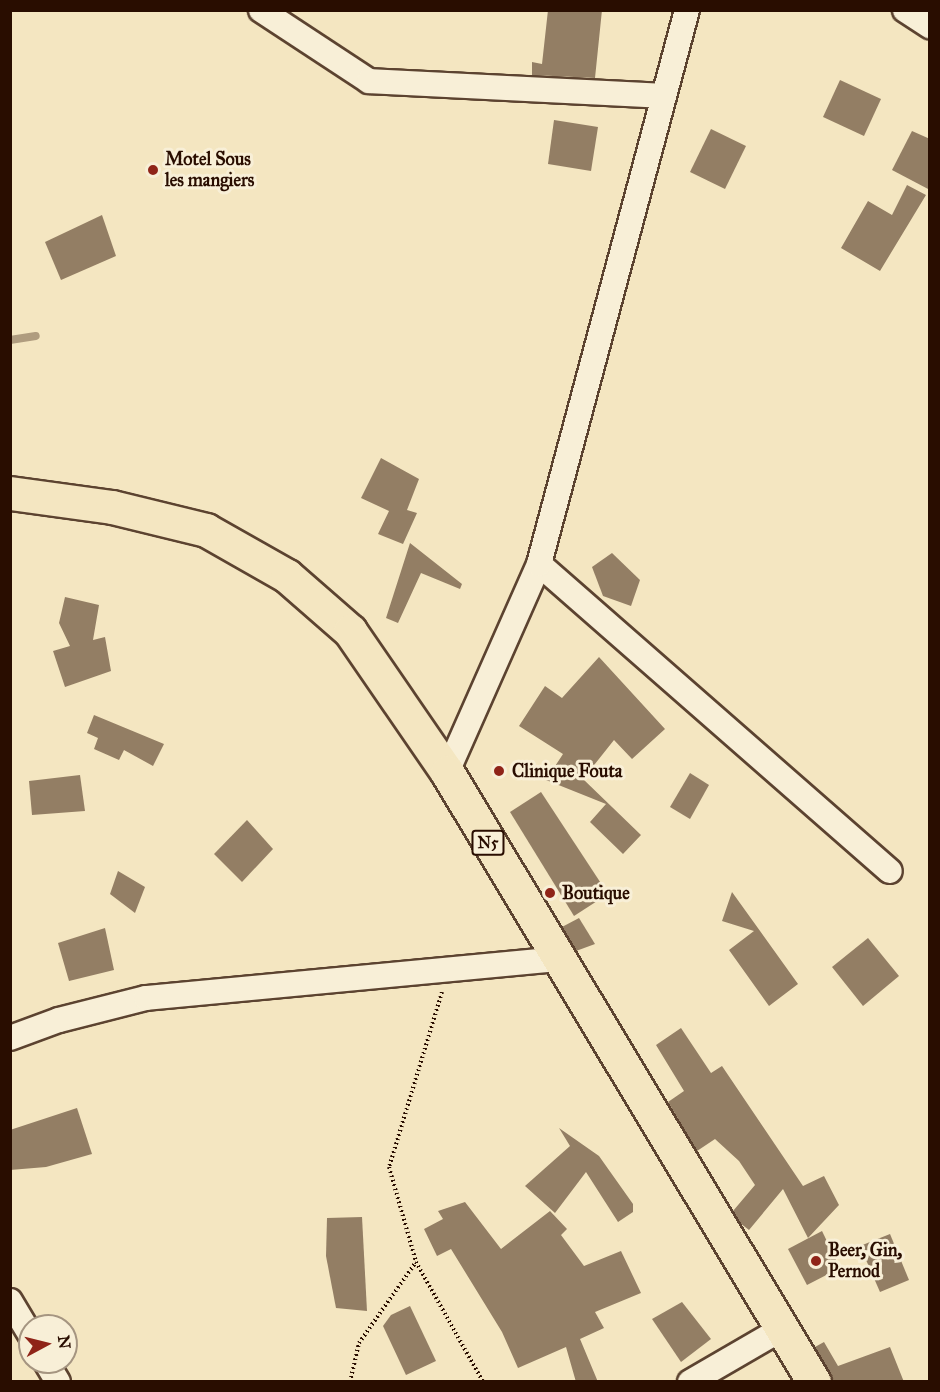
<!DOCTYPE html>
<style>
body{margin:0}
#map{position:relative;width:940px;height:1392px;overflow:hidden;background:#f4e6c1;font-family:"IM FELL Great Primer",serif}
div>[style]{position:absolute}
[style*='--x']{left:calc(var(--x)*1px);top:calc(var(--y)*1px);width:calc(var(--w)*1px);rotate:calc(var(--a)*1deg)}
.stream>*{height:8px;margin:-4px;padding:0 4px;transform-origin:4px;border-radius:4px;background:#af9c7f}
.building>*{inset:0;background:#937e64}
.path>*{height:4px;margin-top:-2px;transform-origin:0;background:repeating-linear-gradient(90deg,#290d00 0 1.5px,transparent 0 4.5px)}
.roads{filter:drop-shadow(2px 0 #5c4330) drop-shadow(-2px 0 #5c4330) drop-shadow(0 2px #5c4330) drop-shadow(0 -2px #5c4330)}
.minor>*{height:24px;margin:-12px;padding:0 12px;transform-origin:12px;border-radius:12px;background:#f8efd7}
.trunk>*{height:33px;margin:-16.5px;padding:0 16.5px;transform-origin:16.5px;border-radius:16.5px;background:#f4e6c1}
.dots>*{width:16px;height:16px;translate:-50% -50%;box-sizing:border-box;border:3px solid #f8efd7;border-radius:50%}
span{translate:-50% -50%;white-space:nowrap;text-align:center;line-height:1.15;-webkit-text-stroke:6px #f8efd7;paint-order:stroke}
.shield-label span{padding:2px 4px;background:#f8efd7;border:2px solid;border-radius:4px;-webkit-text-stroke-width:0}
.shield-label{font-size:16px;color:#290d00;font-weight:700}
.poi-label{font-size:18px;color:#290d00;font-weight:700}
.left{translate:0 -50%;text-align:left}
.frame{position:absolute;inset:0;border:12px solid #290d00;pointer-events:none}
.north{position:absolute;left:18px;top:1314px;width:60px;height:60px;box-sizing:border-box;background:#f8efd7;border:2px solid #a59581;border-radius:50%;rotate:83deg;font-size:16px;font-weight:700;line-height:24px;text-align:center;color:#290d00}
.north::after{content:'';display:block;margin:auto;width:21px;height:27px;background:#8f2418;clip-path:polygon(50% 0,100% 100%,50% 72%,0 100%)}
</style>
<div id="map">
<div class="stream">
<div style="--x:10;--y:340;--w:26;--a:-9"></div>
</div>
<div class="building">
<div style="clip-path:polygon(548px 10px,602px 10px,595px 78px,532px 75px,532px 62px,542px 64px)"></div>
<div style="clip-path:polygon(840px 80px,881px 99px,864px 136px,823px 117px)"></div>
<div style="clip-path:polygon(554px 120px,598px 127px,591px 171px,548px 164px)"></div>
<div style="clip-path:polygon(711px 129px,746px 146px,725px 189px,690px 172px)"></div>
<div style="clip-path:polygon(912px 131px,930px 139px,930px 190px,892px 170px)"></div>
<div style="clip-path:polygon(907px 185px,926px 195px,880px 271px,841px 248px,868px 201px,892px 215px)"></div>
<div style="clip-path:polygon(102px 215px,116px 256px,61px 280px,45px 242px)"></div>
<div style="clip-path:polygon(381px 458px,419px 479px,407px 510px,417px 513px,403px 544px,378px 534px,389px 511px,361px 498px)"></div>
<div style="clip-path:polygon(410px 543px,462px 584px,460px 589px,421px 573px,398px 623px,386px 618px)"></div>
<div style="clip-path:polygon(612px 553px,640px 580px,631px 606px,603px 596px,592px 567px)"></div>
<div style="clip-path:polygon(65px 597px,99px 605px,93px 640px,105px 637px,111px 671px,65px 687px,53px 651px,70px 646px,59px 623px)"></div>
<div style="clip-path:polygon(599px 657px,665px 729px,632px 759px,614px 740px,583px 779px,641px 835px,623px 854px,590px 822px,606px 804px,546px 780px,563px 754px,519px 726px,545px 686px,562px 698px)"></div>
<div style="clip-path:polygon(94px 715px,164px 744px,153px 766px,124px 750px,119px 760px,94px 749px,98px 738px,87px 733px)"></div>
<div style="clip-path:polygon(690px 773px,709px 785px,690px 819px,670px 807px)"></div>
<div style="clip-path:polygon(80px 775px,85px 811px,32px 815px,29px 781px)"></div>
<div style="clip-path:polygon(541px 792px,608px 894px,574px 916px,510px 812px)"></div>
<div style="clip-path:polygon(247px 820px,273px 849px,242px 882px,214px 854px)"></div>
<div style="clip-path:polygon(118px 871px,145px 887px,135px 913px,110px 894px)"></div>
<div style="clip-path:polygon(732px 892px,798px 984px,769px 1006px,729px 950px,754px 931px,722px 921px)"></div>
<div style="clip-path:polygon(579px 918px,595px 944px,576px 951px,562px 927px)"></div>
<div style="clip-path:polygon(105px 928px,114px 970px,69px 981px,58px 943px)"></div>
<div style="clip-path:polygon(868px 938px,899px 976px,863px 1006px,832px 967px)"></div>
<div style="clip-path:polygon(681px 1028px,711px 1073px,722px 1066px,803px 1186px,824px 1176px,839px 1205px,808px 1238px,783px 1189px,749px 1230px,740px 1223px,733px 1211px,755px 1185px,739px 1161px,715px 1139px,697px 1151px,668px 1102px,684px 1091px,656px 1045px)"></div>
<div style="clip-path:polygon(77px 1108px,92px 1154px,46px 1167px,10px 1170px,10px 1130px)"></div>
<div style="clip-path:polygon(559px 1128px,599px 1156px,633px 1204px,633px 1212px,618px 1222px,586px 1172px,555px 1213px,525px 1186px,570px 1146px)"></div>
<div style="clip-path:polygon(465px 1202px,501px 1249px,550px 1211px,567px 1229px,561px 1235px,584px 1266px,621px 1251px,641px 1293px,595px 1312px,604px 1328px,580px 1339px,598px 1382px,576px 1382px,566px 1347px,518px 1368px,502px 1332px,451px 1249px,437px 1256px,424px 1229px,443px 1219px,438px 1211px)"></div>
<div style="clip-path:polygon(362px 1217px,367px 1311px,336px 1308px,326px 1256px,327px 1218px)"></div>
<div style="clip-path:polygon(822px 1231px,840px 1268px,807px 1285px,788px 1249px)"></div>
<div style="clip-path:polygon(890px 1234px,909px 1280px,880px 1292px,860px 1246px)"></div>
<div style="clip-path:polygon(682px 1302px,711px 1339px,681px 1362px,652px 1319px)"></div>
<div style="clip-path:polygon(410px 1306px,436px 1361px,406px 1375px,383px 1326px,391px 1315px)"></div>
<div style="clip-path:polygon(824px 1342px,838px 1366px,890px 1347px,904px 1382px,833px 1382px,815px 1347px)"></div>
</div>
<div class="path">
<div style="--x:442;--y:992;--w:183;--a:106.8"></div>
<div style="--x:389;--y:1167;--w:99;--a:74.1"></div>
<div style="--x:416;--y:1262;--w:137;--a:60.8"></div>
<div style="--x:350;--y:1382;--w:40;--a:-77"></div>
<div style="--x:359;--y:1343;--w:99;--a:-54.9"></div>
</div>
<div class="roads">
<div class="minor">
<div style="--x:261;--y:10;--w:129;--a:33.3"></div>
<div style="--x:369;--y:81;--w:295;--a:2.9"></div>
<div style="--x:905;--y:10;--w:30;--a:33"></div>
<div style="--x:539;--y:564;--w:466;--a:41.2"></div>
<div style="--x:447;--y:772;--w:227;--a:-66.1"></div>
<div style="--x:539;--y:564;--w:573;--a:-75.04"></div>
<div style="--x:10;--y:1038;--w:52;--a:-20.2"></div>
<div style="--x:59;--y:1020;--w:90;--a:-14.2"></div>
<div style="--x:146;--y:998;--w:412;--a:-5.4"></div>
<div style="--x:10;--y:1301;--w:39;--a:59"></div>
<div style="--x:46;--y:1362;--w:23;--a:59"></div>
<div style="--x:690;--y:1382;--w:108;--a:-30.1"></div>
</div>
<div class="trunk">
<div style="--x:10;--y:493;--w:103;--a:7.8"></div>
<div style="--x:112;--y:507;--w:97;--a:13.7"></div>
<div style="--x:206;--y:530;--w:93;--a:29.6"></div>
<div style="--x:287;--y:576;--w:84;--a:41.1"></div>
<div style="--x:350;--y:631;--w:171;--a:55.5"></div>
<div style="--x:447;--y:772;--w:712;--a:58.97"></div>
</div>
</div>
<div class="dots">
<div style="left:153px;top:170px;background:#8f2418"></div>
<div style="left:499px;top:771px;background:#8f2418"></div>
<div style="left:550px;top:893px;background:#8f2418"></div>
<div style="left:816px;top:1261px;background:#8f2418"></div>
</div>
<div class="shield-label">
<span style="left:488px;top:843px">N5</span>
</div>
<div class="poi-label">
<span class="left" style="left:165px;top:170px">Motel Sous<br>les mangiers</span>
<span class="left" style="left:512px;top:771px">Clinique Fouta</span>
<span class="left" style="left:562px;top:893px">Boutique</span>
<span class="left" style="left:828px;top:1261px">Beer, Gin,<br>Pernod</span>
</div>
<div class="frame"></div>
<div class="north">N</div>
</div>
